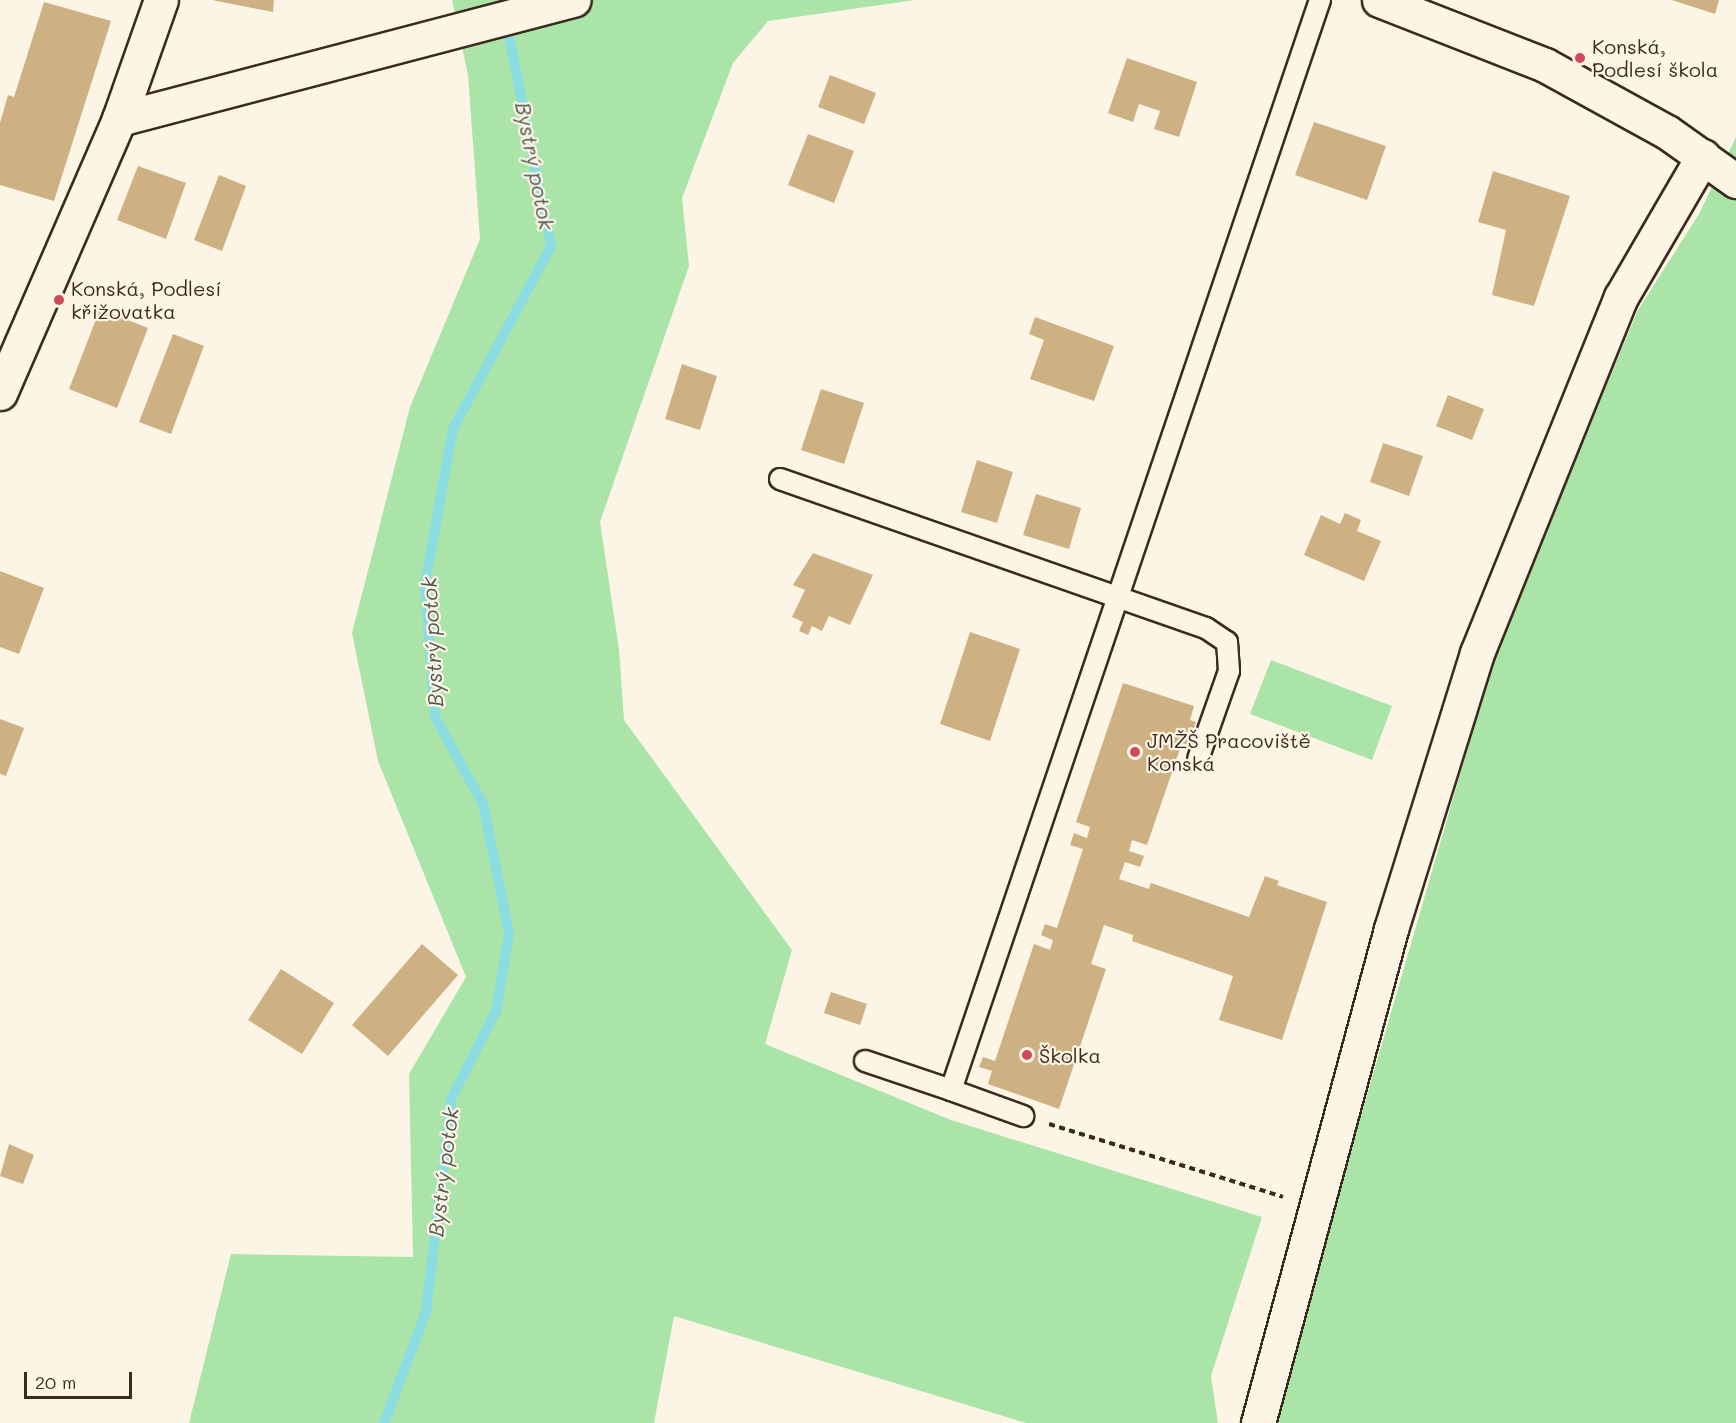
<!DOCTYPE html>
<meta charset="utf-8">
<style>
body{margin:0}
#map{position:relative;width:1736px;height:1423px;overflow:hidden;background:#fcf5e5;font-family:Mali,sans-serif}
div>[style]{position:absolute}
[style*='--x']{left:calc(var(--x)*1px);top:calc(var(--y)*1px);width:calc(var(--w)*1px);rotate:calc(var(--a)*1deg)}
.green>*{inset:0;background:#abe4a8}
.stream>*{height:10px;margin:-5px;padding:0 5px;transform-origin:5px;border-radius:5px;background:#8bdde1}
.building>*{inset:0;background:#cdb182}
.path>*{height:4px;margin-top:-2px;transform-origin:0;background:repeating-linear-gradient(90deg,#3b2a1e 0 6px,transparent 0 10.5px)}
.roads{filter:drop-shadow(2px 0 #3b2a1e) drop-shadow(-2px 0 #3b2a1e) drop-shadow(0 2px #3b2a1e) drop-shadow(0 -2px #3b2a1e)}
.lane>*{height:20px;margin:-10px;padding:0 10px;transform-origin:10px;border-radius:10px;background:#fcf5e5}
.street>*{height:33px;margin:-16.5px;padding:0 16.5px;transform-origin:16.5px;border-radius:16.5px;background:#fcf5e5}
.dots>*{width:16px;height:16px;translate:-50% -50%;box-sizing:border-box;border:3px solid #fcf5e5;border-radius:50%}
span{translate:-50% -50%;white-space:nowrap;text-align:center;line-height:1.15;-webkit-text-stroke:4.5px #fcf5e5;paint-order:stroke}
.poi-label{font-size:20px;color:#3b2a1e}
.left{translate:0 -50%;text-align:left}
.water-label{font-size:21px;color:#4f574f;font-style:italic}
.scale{position:absolute;left:24px;top:1372px;width:108px;height:27px;box-sizing:border-box;border:3px solid #3b2a1e;border-top:0;padding-left:8px;font-size:18px;line-height:21px;white-space:nowrap;color:#3b2a1e;-webkit-text-stroke:4px #fcf5e5;paint-order:stroke}
</style>
<div id="map">
<div class="green">
<div style="clip-path:polygon(452px 0,915px 0,768px 21px,733px 63px,682px 198px,689px 266px,600px 522px,619px 649px,624px 720px,792px 950px,765px 1044px,951px 1120px,1262px 1217px,1211px 1376px,1218px 1423px,1026px 1423px,674px 1316px,654px 1423px,189px 1423px,231px 1254px,413px 1257px,409px 1074px,466px 977px,378px 761px,352px 633px,410px 407px,480px 239px,468px 75px)"></div>
<div style="clip-path:polygon(1736px 137px,1736px 1423px,1272px 1423px,1499px 640px,1638px 310px,1699px 214px)"></div>
<div style="clip-path:polygon(1271px 660px,1392px 706px,1372px 760px,1250px 714px)"></div>
</div>
<div class="stream">
<div style="--x:384;--y:1423;--w:119;--a:-69.3"></div>
<div style="--x:426;--y:1312;--w:214;--a:-83.3"></div>
<div style="--x:451;--y:1099;--w:99;--a:-62.9"></div>
<div style="--x:496;--y:1011;--w:79;--a:-80.5"></div>
<div style="--x:509;--y:933;--w:132;--a:-101.4"></div>
<div style="--x:483;--y:804;--w:99;--a:-118.9"></div>
<div style="--x:435;--y:717;--w:133;--a:-94.3"></div>
<div style="--x:425;--y:584;--w:158;--a:-79.8"></div>
<div style="--x:453;--y:429;--w:208;--a:-61.8"></div>
<div style="--x:551;--y:246;--w:251;--a:-101.3"></div>
</div>
<div class="building">
<div style="clip-path:polygon(212px 0,274px 0,273px 12px)"></div>
<div style="clip-path:polygon(1672px 0,1719px 0,1715px 14px)"></div>
<div style="clip-path:polygon(44px 2px,111px 21px,54px 201px,0 185px,0 123px,8px 95px,14px 97px)"></div>
<div style="clip-path:polygon(1127px 58px,1197px 82px,1179px 137px,1154px 129px,1160px 111px,1139px 104px,1133px 122px,1108px 113px)"></div>
<div style="clip-path:polygon(830px 75px,876px 93px,864px 124px,818px 107px)"></div>
<div style="clip-path:polygon(1314px 122px,1386px 146px,1367px 200px,1295px 175px)"></div>
<div style="clip-path:polygon(808px 134px,854px 151px,834px 203px,788px 185px)"></div>
<div style="clip-path:polygon(138px 166px,186px 183px,166px 239px,117px 220px)"></div>
<div style="clip-path:polygon(1493px 171px,1570px 196px,1534px 306px,1492px 295px,1506px 230px,1478px 222px)"></div>
<div style="clip-path:polygon(219px 175px,246px 186px,222px 251px,194px 240px)"></div>
<div style="clip-path:polygon(100px 309px,148px 328px,117px 408px,69px 389px)"></div>
<div style="clip-path:polygon(1035px 317px,1114px 346px,1094px 401px,1030px 379px,1044px 340px,1029px 334px)"></div>
<div style="clip-path:polygon(173px 334px,204px 346px,171px 434px,139px 422px)"></div>
<div style="clip-path:polygon(682px 364px,717px 376px,700px 430px,665px 419px)"></div>
<div style="clip-path:polygon(821px 389px,864px 403px,844px 464px,801px 450px)"></div>
<div style="clip-path:polygon(1448px 395px,1484px 409px,1472px 440px,1436px 426px)"></div>
<div style="clip-path:polygon(1383px 443px,1423px 456px,1409px 496px,1370px 482px)"></div>
<div style="clip-path:polygon(977px 460px,1013px 472px,997px 523px,961px 512px)"></div>
<div style="clip-path:polygon(1036px 494px,1081px 508px,1069px 549px,1023px 535px)"></div>
<div style="clip-path:polygon(1345px 513px,1361px 520px,1357px 531px,1381px 541px,1364px 581px,1304px 555px,1321px 515px,1340px 524px)"></div>
<div style="clip-path:polygon(813px 553px,873px 575px,850px 625px,829px 616px,822px 631px,812px 626px,808px 635px,799px 631px,803px 622px,792px 617px,805px 590px,793px 585px)"></div>
<div style="clip-path:polygon(0 571px,44px 588px,19px 654px,0 647px)"></div>
<div style="clip-path:polygon(970px 632px,1020px 649px,990px 741px,940px 724px)"></div>
<div style="clip-path:polygon(1123px 683px,1194px 706px,1190px 720px,1196px 722px,1188px 745px,1182px 743px,1147px 845px,1132px 840px,1129px 851px,1144px 856px,1140px 867px,1125px 862px,1119px 879px,1149px 889px,1151px 883px,1249px 917px,1265px 876px,1279px 881px,1277px 885px,1327px 902px,1282px 1040px,1219px 1020px,1233px 976px,1132px 941px,1133px 935px,1104px 925px,1091px 964px,1106px 969px,1059px 1109px,988px 1084px,992px 1071px,979px 1067px,983px 1057px,995px 1061px,1034px 944px,1050px 950px,1053px 940px,1041px 935px,1045px 924px,1057px 928px,1083px 849px,1070px 845px,1074px 833px,1087px 838px,1090px 827px,1076px 822px)"></div>
<div style="clip-path:polygon(0 719px,24px 728px,6px 776px,0 774px)"></div>
<div style="clip-path:polygon(422px 944px,458px 975px,388px 1056px,352px 1025px)"></div>
<div style="clip-path:polygon(281px 969px,334px 1003px,302px 1054px,248px 1020px)"></div>
<div style="clip-path:polygon(831px 992px,867px 1004px,860px 1025px,824px 1013px)"></div>
<div style="clip-path:polygon(9px 1144px,34px 1155px,23px 1184px,0 1176px)"></div>
</div>
<div class="path">
<div style="--x:1049;--y:1124;--w:245;--a:17.3"></div>
</div>
<div class="roads">
<div class="lane">
<div style="--x:780;--y:479;--w:451;--a:19.3"></div>
<div style="--x:1206;--y:628;--w:25;--a:34"></div>
<div style="--x:1227;--y:642;--w:29;--a:86"></div>
<div style="--x:1229;--y:671;--w:93;--a:109.4"></div>
<div style="--x:865;--y:1061;--w:91;--a:18.6"></div>
<div style="--x:951;--y:1090;--w:1151;--a:-71.3"></div>
<div style="--x:951;--y:1090;--w:77;--a:19.9"></div>
</div>
<div class="street">
<div style="--x:1379;--y:0;--w:178;--a:21.4"></div>
<div style="--x:1545;--y:65;--w:139;--a:28.8"></div>
<div style="--x:1667;--y:132;--w:85;--a:35.4"></div>
<div style="--x:119;--y:119;--w:126;--a:-70.6"></div>
<div style="--x:0;--y:393;--w:299;--a:-66.5"></div>
<div style="--x:119;--y:119;--w:470;--a:-14.7"></div>
<div style="--x:1258;--y:1423;--w:512;--a:-74.93"></div>
<div style="--x:1391;--y:929;--w:289;--a:-72.7"></div>
<div style="--x:1477;--y:653;--w:384;--a:-68"></div>
<div style="--x:1621;--y:297;--w:163;--a:-59.8"></div>
</div>
</div>
<div class="dots">
<div style="left:1580px;top:58px;background:#d1495b"></div>
<div style="left:59px;top:300px;background:#d1495b"></div>
<div style="left:1135px;top:752px;background:#d1495b"></div>
<div style="left:1027px;top:1055px;background:#d1495b"></div>
</div>
<div class="poi-label">
<span class="left" style="left:1592px;top:58px">Konská,<br>Podlesí škola</span>
<span class="left" style="left:71px;top:300px">Konská, Podlesí<br>křižovatka</span>
<span class="left" style="left:1147px;top:752px">JMŽŠ Pracoviště<br>Konská</span>
<span class="left" style="left:1039px;top:1055px">Školka</span>
</div>
<div class="water-label">
<span style="left:535px;top:166px;rotate:79deg">Bystrý potok</span>
<span style="left:432px;top:642px;rotate:-93deg">Bystrý potok</span>
<span style="left:443px;top:1172px;rotate:-83deg">Bystrý potok</span>
</div>
<div class="scale">20 m</div>
</div>
